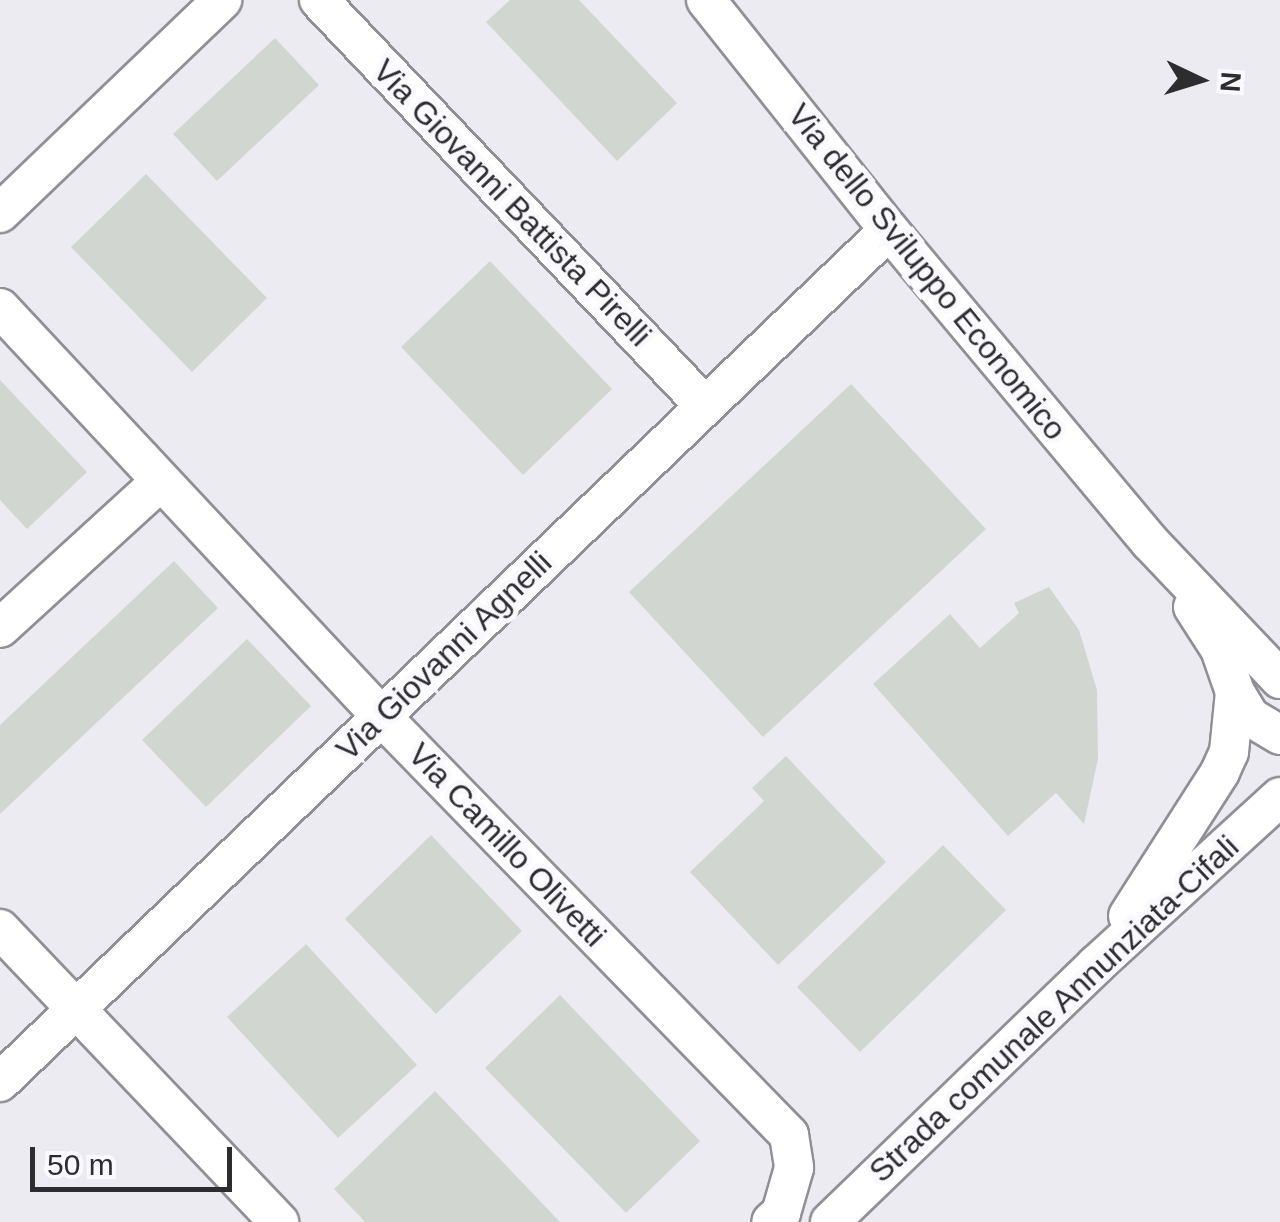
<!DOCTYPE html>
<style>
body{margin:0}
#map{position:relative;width:1280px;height:1222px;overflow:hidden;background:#edebf2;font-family:Arial,sans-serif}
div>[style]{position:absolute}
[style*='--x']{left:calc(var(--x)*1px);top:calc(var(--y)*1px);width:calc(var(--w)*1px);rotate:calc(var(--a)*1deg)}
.building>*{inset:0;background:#d2d6d0}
.roads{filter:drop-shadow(2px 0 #918f96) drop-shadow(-2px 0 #918f96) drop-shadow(0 2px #918f96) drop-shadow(0 -2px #918f96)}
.minor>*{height:38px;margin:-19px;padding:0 19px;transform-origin:19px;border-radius:19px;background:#fff}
span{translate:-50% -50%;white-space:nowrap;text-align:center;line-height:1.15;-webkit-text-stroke:10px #faf9fe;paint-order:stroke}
.street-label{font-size:32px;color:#2d2d2f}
.north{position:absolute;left:1150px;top:30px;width:100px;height:100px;-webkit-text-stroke:8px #faf9fe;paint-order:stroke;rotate:94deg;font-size:28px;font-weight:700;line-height:40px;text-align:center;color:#2d2d2f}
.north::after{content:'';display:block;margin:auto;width:35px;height:45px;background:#2d2d2f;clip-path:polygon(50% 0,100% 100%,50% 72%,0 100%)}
.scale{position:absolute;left:30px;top:1147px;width:202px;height:45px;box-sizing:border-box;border:5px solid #2d2d2f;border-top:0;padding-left:12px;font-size:30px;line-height:35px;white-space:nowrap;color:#2d2d2f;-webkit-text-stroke:8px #faf9fe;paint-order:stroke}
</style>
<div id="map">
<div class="building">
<div style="clip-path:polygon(510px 0,579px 0,677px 103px,617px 161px,486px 22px)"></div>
<div style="clip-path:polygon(275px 38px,319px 85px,217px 181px,173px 134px)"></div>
<div style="clip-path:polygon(146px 174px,267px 298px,192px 372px,71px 247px)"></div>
<div style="clip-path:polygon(490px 261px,612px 389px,523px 475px,401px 347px)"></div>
<div style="clip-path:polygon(0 380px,87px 472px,27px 529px,0 500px)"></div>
<div style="clip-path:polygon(851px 384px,986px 529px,763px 737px,629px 592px)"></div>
<div style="clip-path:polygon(174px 561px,218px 608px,0 814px,0 725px)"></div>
<div style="clip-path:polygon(1049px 587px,1079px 630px,1097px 690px,1098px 759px,1084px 824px,1056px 793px,1008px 836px,873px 684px,950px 614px,980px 648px,1019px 613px,1014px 603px)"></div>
<div style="clip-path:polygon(247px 639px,311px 706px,206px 807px,142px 740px)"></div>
<div style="clip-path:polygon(786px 756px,886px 862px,778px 965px,690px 872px,764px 801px,752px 788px)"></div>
<div style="clip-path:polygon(431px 835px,522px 931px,436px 1014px,345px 919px)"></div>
<div style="clip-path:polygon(943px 845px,1006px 910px,860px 1052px,797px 987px)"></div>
<div style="clip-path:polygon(306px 944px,417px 1065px,338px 1138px,227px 1017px)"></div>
<div style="clip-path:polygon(560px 995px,700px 1141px,626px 1213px,485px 1068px)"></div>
<div style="clip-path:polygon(435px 1091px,560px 1222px,365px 1222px,334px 1189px)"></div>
</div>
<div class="roads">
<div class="minor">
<div style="--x:319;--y:0;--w:560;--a:46.45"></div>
<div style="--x:706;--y:0;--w:294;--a:51.5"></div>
<div style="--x:889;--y:230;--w:407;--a:50.1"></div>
<div style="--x:1150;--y:542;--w:189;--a:46.5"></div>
<div style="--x:0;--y:213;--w:308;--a:-43.8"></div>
<div style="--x:0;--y:308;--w:558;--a:46.96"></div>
<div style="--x:381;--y:716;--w:585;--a:45.76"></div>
<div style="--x:789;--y:1135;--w:33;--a:81"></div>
<div style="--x:794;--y:1168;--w:47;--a:106.1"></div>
<div style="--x:781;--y:1213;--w:13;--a:138"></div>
<div style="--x:1193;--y:607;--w:50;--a:57.3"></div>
<div style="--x:1220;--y:649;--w:46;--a:70.8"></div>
<div style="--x:1235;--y:692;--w:29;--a:59"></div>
<div style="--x:1250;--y:717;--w:35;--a:31"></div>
<div style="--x:0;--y:628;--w:218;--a:-42.4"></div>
<div style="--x:1128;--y:916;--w:171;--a:-57.4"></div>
<div style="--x:1220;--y:772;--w:22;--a:-66"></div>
<div style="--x:1229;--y:752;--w:60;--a:-84.3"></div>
<div style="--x:0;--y:929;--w:405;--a:46.4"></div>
<div style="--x:0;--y:1082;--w:1231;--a:-43.78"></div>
<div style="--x:830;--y:1222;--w:370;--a:-44"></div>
<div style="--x:1096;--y:965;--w:249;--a:-42.4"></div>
</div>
</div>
<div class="street-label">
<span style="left:512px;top:203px;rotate:46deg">Via Giovanni Battista Pirelli</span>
<span style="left:927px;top:272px;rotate:51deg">Via dello Sviluppo Economico</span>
<span style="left:444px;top:656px;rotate:-44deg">Via Giovanni Agnelli</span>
<span style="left:507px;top:845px;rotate:46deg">Via Camillo Olivetti</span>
<span style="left:1054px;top:1009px;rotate:-43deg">Strada comunale Annunziata-Cifali</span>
</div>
<div class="north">N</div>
<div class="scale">50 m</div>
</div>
